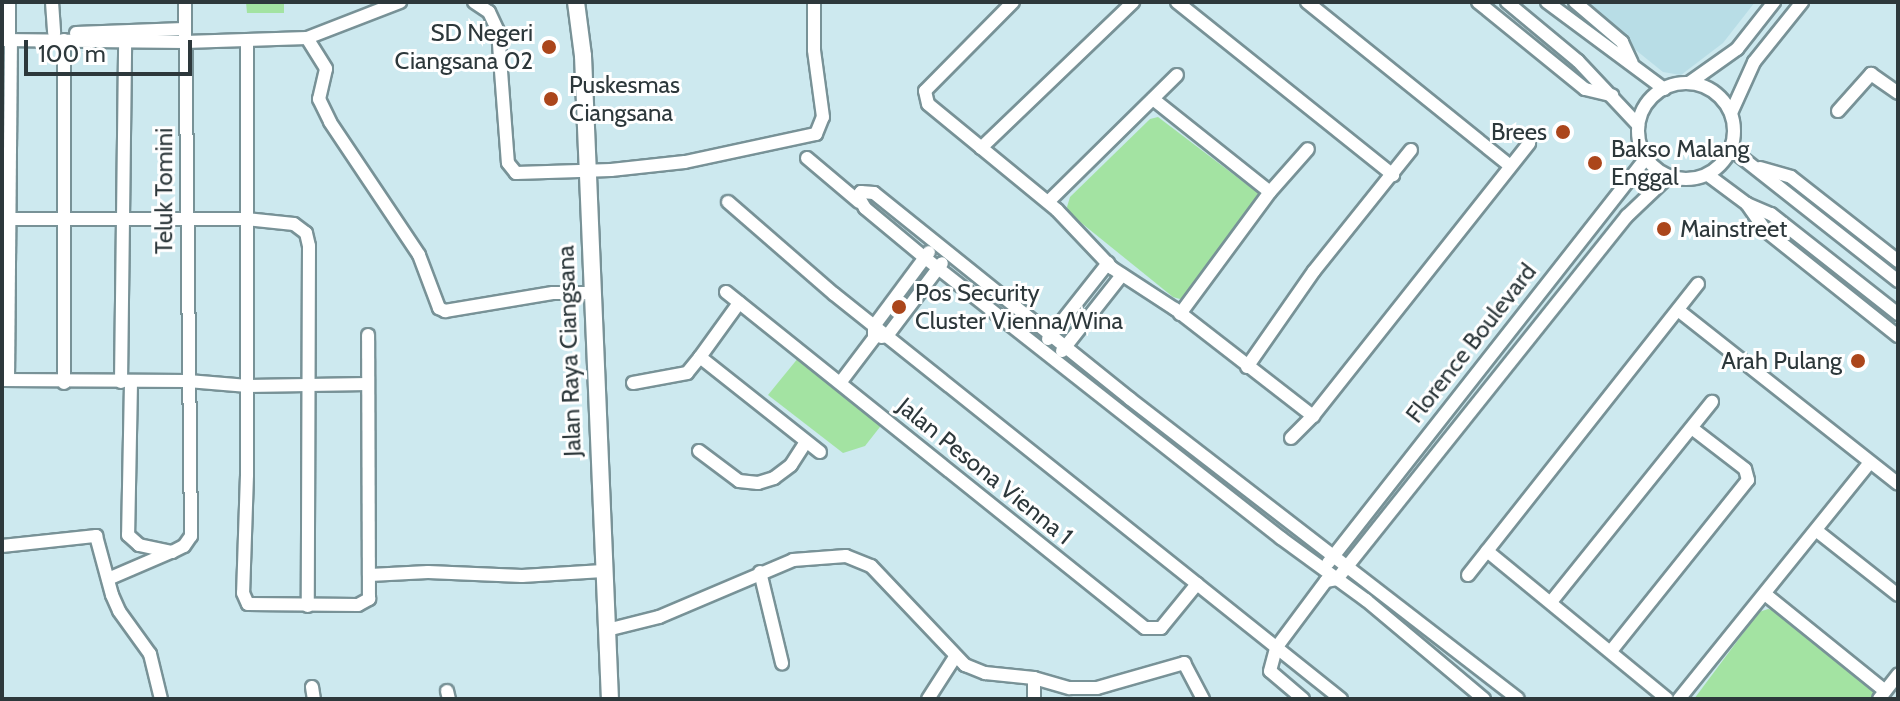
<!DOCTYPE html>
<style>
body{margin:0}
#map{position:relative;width:1900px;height:701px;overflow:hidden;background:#cde9ef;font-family:Cabin,sans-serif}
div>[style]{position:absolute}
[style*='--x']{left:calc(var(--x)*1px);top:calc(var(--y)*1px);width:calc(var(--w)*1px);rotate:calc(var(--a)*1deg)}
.built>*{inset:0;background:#b8dde6}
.green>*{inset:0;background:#a3e3a2}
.roads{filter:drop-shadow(2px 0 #789297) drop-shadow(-2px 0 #789297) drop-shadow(0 2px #789297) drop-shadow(0 -2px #789297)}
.minor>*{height:12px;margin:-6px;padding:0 6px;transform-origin:6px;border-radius:6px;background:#fff}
.minor>.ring{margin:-6px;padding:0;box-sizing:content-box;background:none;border:12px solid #fff;border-radius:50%}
.major>*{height:16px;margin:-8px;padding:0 8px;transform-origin:8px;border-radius:8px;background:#fff}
.dots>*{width:22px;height:22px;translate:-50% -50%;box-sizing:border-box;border:4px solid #fff;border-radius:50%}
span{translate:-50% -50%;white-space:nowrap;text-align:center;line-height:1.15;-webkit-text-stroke:6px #fff;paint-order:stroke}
.poi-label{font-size:24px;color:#2d383b}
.right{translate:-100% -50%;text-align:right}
.left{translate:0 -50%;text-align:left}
.street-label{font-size:24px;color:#2d383b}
.frame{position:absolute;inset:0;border:4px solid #2d383b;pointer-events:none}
.scale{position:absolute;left:24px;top:40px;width:168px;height:36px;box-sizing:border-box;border:4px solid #2d383b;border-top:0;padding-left:10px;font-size:24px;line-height:28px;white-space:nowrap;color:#2d383b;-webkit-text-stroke:6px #fff;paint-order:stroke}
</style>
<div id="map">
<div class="built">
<div style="clip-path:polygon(1576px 2px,1755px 2px,1723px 43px,1681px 75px,1663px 72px)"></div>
</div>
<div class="green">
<div style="clip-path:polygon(246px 2px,284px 2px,284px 13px,247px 13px)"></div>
<div style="clip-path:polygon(1158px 117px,1258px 193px,1260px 202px,1188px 297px,1180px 299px,1173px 297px,1069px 213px,1067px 207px,1070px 197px,1150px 119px)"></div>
<div style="clip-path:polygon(803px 352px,887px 418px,865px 446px,843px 453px,768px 395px)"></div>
<div style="clip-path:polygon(1768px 609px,1779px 611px,1876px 691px,1873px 699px,1694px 699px,1759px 612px)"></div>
</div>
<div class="roads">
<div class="minor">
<div style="--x:9;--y:2;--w:32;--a:90"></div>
<div style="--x:52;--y:2;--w:31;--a:86"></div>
<div style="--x:474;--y:2;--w:18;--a:34"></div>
<div style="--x:489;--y:12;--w:21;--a:65"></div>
<div style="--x:498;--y:31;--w:132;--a:85.7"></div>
<div style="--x:508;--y:163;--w:13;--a:51"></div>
<div style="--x:516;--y:173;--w:95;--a:-1.8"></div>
<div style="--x:611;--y:170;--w:74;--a:-6.2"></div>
<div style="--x:685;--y:162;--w:134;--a:-12.1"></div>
<div style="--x:816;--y:134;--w:18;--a:-68"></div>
<div style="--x:823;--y:117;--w:68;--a:-97.7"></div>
<div style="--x:814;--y:50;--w:48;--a:-90"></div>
<div style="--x:1013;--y:2;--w:125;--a:134.7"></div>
<div style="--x:925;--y:91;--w:13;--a:77"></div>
<div style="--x:928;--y:104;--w:167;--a:39.4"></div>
<div style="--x:1057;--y:210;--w:80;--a:46.5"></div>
<div style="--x:1112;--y:268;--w:75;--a:33.1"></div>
<div style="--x:1175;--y:309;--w:175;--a:37.8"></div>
<div style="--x:1177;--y:2;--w:277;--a:38.7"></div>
<div style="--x:1307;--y:2;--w:261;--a:38.9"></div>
<div style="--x:1478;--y:2;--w:138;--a:39.1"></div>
<div style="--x:1585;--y:89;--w:28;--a:13"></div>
<div style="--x:1507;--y:2;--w:92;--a:39.7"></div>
<div style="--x:1578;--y:61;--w:88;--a:46.8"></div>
<div style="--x:1547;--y:2;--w:146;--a:36.6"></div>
<div style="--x:1575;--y:2;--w:62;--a:40.4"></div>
<div style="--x:1622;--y:42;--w:23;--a:65"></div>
<div style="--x:76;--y:33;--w:108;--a:-2.1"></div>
<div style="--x:307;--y:38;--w:36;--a:58"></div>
<div style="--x:326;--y:69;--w:31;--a:103"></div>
<div style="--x:319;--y:99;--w:25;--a:64"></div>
<div style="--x:330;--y:122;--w:160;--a:56.2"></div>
<div style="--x:419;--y:255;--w:57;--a:69.3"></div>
<div style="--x:439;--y:308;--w:7;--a:27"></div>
<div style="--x:445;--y:311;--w:109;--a:-9.5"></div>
<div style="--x:553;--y:293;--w:37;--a:0"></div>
<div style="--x:2;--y:40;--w:183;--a:0.6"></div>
<div style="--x:185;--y:42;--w:122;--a:-1.9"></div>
<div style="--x:307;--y:38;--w:100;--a:-21.2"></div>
<div style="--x:247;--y:41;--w:434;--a:90"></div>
<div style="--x:247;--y:475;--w:118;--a:91.9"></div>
<div style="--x:243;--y:593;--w:12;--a:66"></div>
<div style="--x:248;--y:604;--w:110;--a:0.5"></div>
<div style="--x:358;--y:605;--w:13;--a:-29"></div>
<div style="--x:369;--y:599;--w:264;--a:-90.2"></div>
<div style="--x:1689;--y:83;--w:59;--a:-35.3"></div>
<div style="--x:1737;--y:49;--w:60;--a:-51.8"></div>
<div class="ring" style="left:1638px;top:83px;width:84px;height:84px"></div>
<div style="--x:1153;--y:99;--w:149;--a:38.5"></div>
<div style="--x:1838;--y:111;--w:50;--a:-48.3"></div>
<div style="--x:1871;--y:74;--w:33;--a:35"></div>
<div style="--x:1731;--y:113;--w:56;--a:-65.7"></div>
<div style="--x:1754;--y:62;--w:77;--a:-51.3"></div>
<div style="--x:981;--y:148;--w:211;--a:-43.8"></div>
<div style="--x:1731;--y:149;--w:213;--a:38.3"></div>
<div style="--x:807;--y:158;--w:68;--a:40.2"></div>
<div style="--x:1760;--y:168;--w:32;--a:16"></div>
<div style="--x:1791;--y:177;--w:136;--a:38.1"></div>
<div style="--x:1708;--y:175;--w:49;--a:36.6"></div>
<div style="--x:1747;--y:204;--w:26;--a:23"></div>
<div style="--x:1771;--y:214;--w:162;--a:38.2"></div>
<div style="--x:728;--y:202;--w:140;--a:41"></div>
<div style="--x:834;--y:294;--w:649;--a:38.62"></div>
<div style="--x:1048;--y:202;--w:181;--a:-44.6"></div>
<div style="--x:1747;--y:204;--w:32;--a:55"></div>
<div style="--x:1765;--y:230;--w:170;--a:38.6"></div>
<div style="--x:2;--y:219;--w:244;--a:0"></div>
<div style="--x:246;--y:219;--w:48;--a:5.9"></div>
<div style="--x:294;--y:224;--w:15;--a:37"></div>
<div style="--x:306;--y:233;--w:13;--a:77"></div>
<div style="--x:309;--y:246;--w:360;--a:90.2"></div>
<div style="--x:726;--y:292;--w:537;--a:38.73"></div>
<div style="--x:1145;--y:628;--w:16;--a:0"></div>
<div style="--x:1161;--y:628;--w:57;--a:-50.7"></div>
<div style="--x:1678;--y:310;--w:280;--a:38.3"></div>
<div style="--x:1180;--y:314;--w:152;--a:-53.6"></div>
<div style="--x:1270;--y:192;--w:57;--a:-48.5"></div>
<div style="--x:881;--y:337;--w:6;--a:-9"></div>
<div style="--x:887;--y:336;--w:91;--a:-53"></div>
<div style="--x:1048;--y:339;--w:97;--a:-51.7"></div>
<div style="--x:1062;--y:351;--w:97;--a:-51.7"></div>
<div style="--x:700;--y:357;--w:67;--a:-54.2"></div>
<div style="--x:1247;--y:367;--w:117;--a:-55.1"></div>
<div style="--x:1314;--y:271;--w:155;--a:-51.3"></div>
<div style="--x:2;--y:380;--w:186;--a:0.3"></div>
<div style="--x:188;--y:381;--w:60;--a:4.8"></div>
<div style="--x:248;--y:386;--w:120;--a:-1"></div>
<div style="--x:8;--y:380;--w:340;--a:-89.5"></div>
<div style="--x:121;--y:382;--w:340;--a:-89.3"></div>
<div style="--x:64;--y:383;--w:343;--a:-90"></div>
<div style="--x:131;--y:383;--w:152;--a:91.1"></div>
<div style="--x:128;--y:535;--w:15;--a:42"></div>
<div style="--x:139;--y:545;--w:34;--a:12"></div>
<div style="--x:172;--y:552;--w:13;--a:-27"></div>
<div style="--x:184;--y:546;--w:12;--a:-55"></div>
<div style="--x:191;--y:536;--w:534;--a:-90.64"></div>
<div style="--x:633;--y:383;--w:55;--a:-10.5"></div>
<div style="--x:687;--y:373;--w:21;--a:-51"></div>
<div style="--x:700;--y:357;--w:153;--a:38.4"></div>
<div style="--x:840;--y:383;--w:56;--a:-52.9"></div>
<div style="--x:874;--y:338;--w:12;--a:-90"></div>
<div style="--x:874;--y:326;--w:92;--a:-53.4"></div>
<div style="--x:1291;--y:438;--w:31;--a:-45"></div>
<div style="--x:1313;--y:416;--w:348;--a:-51.6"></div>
<div style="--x:699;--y:451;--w:50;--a:36.9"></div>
<div style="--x:739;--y:481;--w:19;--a:6"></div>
<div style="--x:758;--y:483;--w:17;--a:-17"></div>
<div style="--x:774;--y:478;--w:21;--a:-37"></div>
<div style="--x:791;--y:465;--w:27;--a:-57"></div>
<div style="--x:1817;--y:531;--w:103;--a:38.3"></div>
<div style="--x:2;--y:546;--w:95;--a:-6.1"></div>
<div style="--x:96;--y:536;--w:61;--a:74.8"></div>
<div style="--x:112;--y:595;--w:17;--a:66"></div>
<div style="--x:119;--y:611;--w:53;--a:54.2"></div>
<div style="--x:150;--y:654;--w:46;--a:76.3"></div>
<div style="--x:1487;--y:551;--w:233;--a:39.4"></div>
<div style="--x:1328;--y:563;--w:515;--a:-51.86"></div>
<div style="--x:760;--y:572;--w:94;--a:76.4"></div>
<div style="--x:370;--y:575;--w:58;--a:-3"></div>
<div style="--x:428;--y:572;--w:94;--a:2.4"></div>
<div style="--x:522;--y:576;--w:81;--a:-3.5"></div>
<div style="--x:1468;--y:575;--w:371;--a:-51.7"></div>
<div style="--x:108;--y:579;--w:69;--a:-23.2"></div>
<div style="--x:1765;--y:594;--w:154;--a:38.9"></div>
<div style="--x:1551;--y:602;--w:257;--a:-51.2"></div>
<div style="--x:607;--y:630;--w:54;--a:-14"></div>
<div style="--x:659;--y:617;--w:146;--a:-23"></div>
<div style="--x:793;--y:560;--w:53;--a:-4.3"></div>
<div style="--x:846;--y:556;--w:27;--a:22"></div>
<div style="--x:871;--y:566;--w:137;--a:46.5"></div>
<div style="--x:965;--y:665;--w:22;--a:22"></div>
<div style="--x:985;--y:673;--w:49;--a:5.8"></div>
<div style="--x:1034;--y:678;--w:37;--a:16"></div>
<div style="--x:1070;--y:688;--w:27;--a:0"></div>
<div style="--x:1097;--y:688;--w:91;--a:-16"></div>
<div style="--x:1184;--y:663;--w:41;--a:62.2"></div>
<div style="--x:1611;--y:651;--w:219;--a:-51.3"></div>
<div style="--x:1748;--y:480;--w:11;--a:-105"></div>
<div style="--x:1745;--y:469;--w:66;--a:-142.4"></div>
<div style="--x:1034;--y:678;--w:21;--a:90"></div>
<div style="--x:312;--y:687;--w:12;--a:81"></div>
<div style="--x:447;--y:691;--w:8;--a:76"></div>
<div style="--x:928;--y:699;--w:50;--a:-57.3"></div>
<div style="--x:1303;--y:699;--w:43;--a:-139.7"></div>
<div style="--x:1270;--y:671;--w:24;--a:-75"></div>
<div style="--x:1276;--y:648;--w:84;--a:-53.3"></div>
<div style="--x:1326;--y:581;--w:11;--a:-10"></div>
<div style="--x:1337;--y:579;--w:465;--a:-51.4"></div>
<div style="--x:1627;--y:216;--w:58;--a:-43.6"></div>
<div style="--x:1484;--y:699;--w:154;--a:-140"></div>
<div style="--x:1366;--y:600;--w:105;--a:-143.9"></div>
<div style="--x:1281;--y:538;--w:453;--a:-141.8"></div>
<div style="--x:925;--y:258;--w:78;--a:-140.2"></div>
<div style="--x:865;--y:208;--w:14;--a:-120"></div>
<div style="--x:858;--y:196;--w:5;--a:-53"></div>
<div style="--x:861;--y:192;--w:13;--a:4"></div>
<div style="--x:874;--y:193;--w:329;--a:38.8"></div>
<div style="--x:1130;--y:399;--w:490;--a:37.7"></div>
<div style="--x:1679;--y:699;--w:304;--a:-51.1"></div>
<div style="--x:1879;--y:699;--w:31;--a:-52"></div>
</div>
<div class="major">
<div style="--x:576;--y:2;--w:54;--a:82.6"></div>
<div style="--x:583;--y:56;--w:644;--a:87.6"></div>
</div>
</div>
<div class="dots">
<div style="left:549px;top:47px;background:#ab461b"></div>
<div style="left:551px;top:99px;background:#ab461b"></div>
<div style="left:1563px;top:132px;background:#ab461b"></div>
<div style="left:1595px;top:163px;background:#ab461b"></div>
<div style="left:1664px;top:229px;background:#ab461b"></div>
<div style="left:899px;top:307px;background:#ab461b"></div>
<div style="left:1858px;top:361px;background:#ab461b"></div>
</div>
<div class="poi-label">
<span class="right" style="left:533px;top:47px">SD Negeri<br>Ciangsana 02</span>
<span class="left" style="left:569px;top:99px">Puskesmas<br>Ciangsana</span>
<span class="right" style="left:1547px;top:132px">Brees</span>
<span class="left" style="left:1611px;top:163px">Bakso Malang<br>Enggal</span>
<span class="left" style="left:1680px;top:229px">Mainstreet</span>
<span class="left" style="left:915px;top:307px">Pos Security<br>Cluster Vienna/Wina</span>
<span class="right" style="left:1842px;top:361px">Arah Pulang</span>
</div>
<div class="street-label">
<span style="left:164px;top:191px;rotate:-90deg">Teluk Tomini</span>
<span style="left:1471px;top:343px;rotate:-52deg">Florence Boulevard</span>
<span style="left:569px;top:351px;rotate:-92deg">Jalan Raya Ciangsana</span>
<span style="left:985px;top:471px;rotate:39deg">Jalan Pesona Vienna 1</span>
</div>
<div class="frame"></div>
<div class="scale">100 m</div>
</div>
